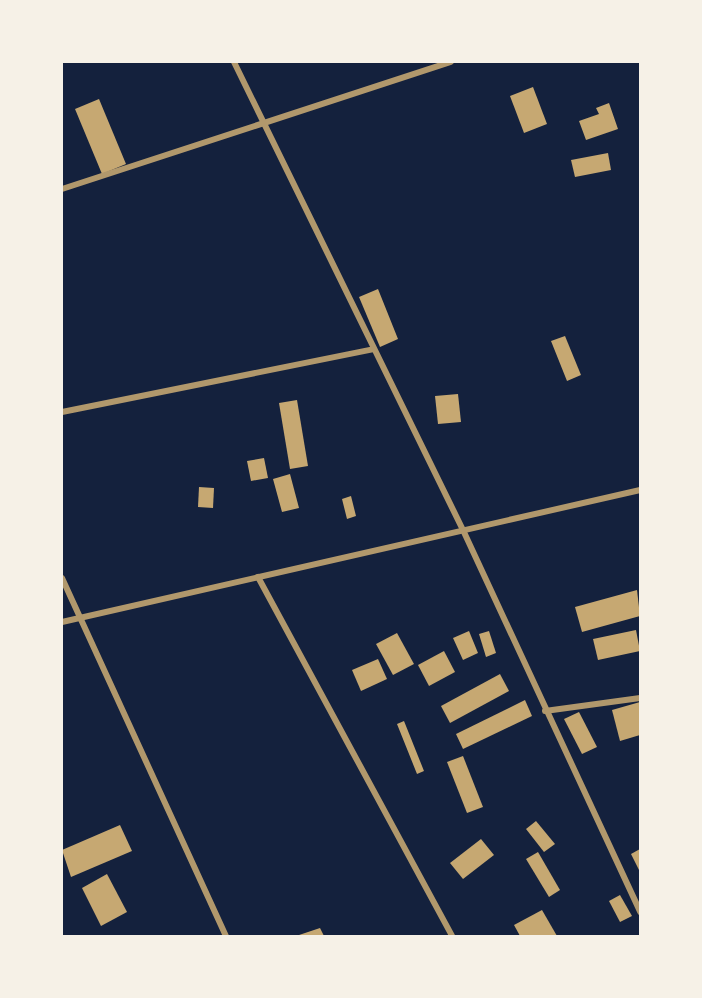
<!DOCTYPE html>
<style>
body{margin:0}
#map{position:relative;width:702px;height:998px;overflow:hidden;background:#14213d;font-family:"IBM Plex Sans",sans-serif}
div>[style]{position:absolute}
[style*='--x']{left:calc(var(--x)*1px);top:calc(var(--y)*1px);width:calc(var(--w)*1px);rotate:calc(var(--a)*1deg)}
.building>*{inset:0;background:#c6a872}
.minor>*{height:6px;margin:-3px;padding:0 3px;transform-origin:3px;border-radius:3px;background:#b1986c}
span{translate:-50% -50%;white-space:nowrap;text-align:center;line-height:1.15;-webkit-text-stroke:5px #f6f1e7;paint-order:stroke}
.frame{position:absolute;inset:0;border:63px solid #f6f1e7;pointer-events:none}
</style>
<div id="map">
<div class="building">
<div style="clip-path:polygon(533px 87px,547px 124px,524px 133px,510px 96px)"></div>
<div style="clip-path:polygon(99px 99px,126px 164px,102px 174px,75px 109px)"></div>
<div style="clip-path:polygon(609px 103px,618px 129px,586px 140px,579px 121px,599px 114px,596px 108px)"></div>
<div style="clip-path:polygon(608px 153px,611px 170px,575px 177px,571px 160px)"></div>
<div style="clip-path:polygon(378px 289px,398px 339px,380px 347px,359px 297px)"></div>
<div style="clip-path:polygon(565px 336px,581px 375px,567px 381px,551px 341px)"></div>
<div style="clip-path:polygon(458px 394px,461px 422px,438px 424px,435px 396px)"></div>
<div style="clip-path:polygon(297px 400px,308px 466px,290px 469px,279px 403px)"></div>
<div style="clip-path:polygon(264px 458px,268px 478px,251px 481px,247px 461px)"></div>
<div style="clip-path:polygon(290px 474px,299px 508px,282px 512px,273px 479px)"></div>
<div style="clip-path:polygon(199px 487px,214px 488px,213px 508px,198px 507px)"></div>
<div style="clip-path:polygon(351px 496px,356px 516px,347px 519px,342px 499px)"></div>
<div style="clip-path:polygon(637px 590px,640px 616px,582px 632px,575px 607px)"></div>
<div style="clip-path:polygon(636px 630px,640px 651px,598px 660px,593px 639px)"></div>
<div style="clip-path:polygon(469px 631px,478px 653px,463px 660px,453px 638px)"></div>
<div style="clip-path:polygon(489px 631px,496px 653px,486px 657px,479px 634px)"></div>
<div style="clip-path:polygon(397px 633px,414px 664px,393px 675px,376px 644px)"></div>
<div style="clip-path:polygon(444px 651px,455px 672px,429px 686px,418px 665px)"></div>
<div style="clip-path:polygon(378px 659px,387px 679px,361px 691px,352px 670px)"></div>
<div style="clip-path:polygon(500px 674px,509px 691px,450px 723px,441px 706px)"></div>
<div style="clip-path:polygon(525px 700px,532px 716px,463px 749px,456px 734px)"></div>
<div style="clip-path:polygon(640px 702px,640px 735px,620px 741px,612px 710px)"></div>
<div style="clip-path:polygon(579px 712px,597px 747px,582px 754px,564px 719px)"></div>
<div style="clip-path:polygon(404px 721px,424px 771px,417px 774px,397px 724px)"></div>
<div style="clip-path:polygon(463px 756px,483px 807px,467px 813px,447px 762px)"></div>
<div style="clip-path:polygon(536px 821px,555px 844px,544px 852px,526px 829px)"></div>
<div style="clip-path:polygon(120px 825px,132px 851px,71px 877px,62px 850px)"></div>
<div style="clip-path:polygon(481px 839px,494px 855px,463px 879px,450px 863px)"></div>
<div style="clip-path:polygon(640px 849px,640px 872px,631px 854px)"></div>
<div style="clip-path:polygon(538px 852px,560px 890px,549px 897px,526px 859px)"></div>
<div style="clip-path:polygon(107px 874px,127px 912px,101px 926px,82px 888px)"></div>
<div style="clip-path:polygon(620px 895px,632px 916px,620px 922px,609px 901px)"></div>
<div style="clip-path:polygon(542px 910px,557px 936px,520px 936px,514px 925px)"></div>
<div style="clip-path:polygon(320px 928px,324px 936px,296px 936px)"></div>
</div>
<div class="minor">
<div style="--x:234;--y:62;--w:521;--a:63.93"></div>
<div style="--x:463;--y:530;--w:421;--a:65.1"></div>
<div style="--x:62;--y:189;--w:409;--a:-18.1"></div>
<div style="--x:62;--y:412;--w:318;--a:-11.4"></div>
<div style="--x:258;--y:577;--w:408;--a:61.6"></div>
<div style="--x:62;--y:578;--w:394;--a:65.4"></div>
<div style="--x:62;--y:622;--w:593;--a:-12.86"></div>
<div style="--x:545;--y:711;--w:96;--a:-7.8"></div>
</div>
<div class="frame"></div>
</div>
